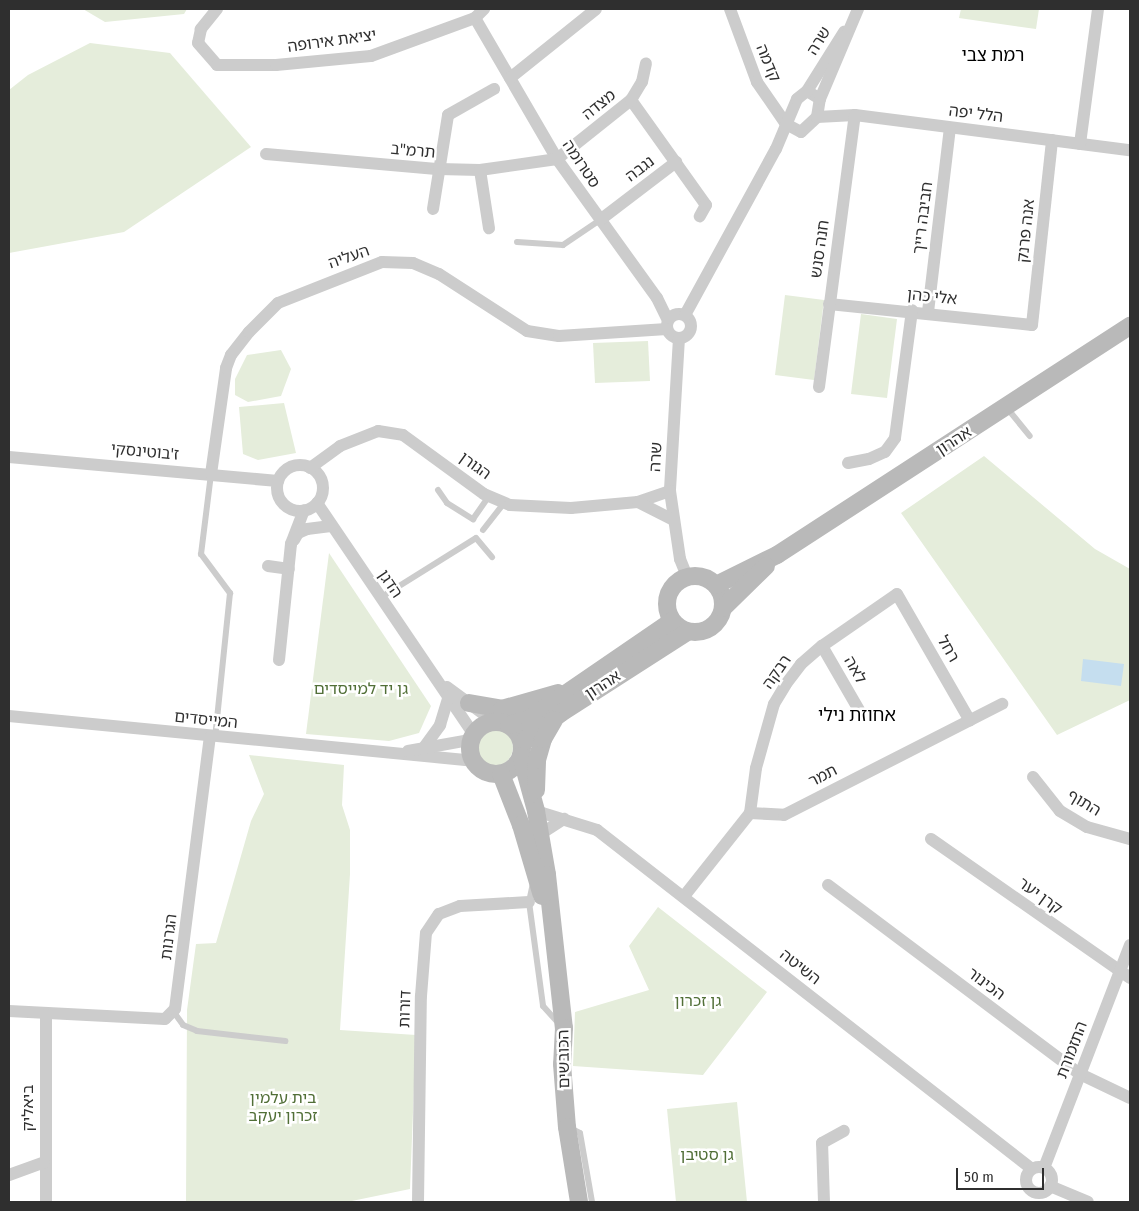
<!DOCTYPE html>
<meta charset="utf-8">
<style>
body{margin:0}
#map{position:relative;width:1139px;height:1211px;overflow:hidden;background:#fff;font-family:"Fira Sans Condensed","Noto Sans Hebrew",sans-serif}
div>[style]{position:absolute}
[style*='--x']{left:calc(var(--x)*1px);top:calc(var(--y)*1px);width:calc(var(--w)*1px);rotate:calc(var(--a)*1deg)}
.green>*{inset:0;background:#e5eddb}
.round{border-radius:50%}
.water>*{inset:0;background:#c5deef}
.lane>*{height:6px;margin:-3px;padding:0 3px;transform-origin:3px;border-radius:3px;background:#ccc}
.street>*{height:12px;margin:-6px;padding:0 6px;transform-origin:6px;border-radius:6px;background:#ccc}
.street>.ring{margin:-6px;padding:0;box-sizing:content-box;background:none;border:12px solid #ccc;border-radius:50%}
.secondary>*{height:18px;margin:-9px;padding:0 9px;transform-origin:9px;border-radius:9px;background:#b9b9b9}
.secondary>.ring{margin:-9px;padding:0;box-sizing:content-box;background:none;border:18px solid #b9b9b9;border-radius:50%}
span{translate:-50% -50%;white-space:nowrap;text-align:center;line-height:1.15;-webkit-text-stroke:5px #fff;paint-order:stroke}
.street-label{font-size:16px;color:#2f2f2f}
.park-label{font-size:16px;color:#516f37}
.neighbourhood-label{font-size:18px;color:#000}
.frame{position:absolute;inset:0;border:10px solid #2f2f2f;pointer-events:none}
.scale{position:absolute;left:956px;top:1168px;width:88px;height:22px;box-sizing:border-box;border:2px solid #2f2f2f;border-top:0;padding-left:6px;font-size:15px;line-height:18px;white-space:nowrap;color:#2f2f2f;-webkit-text-stroke:4px #fff;paint-order:stroke}
</style>
<div id="map">
<div class="green">
<div style="clip-path:polygon(83px 9px,187px 9px,184px 14px,105px 22px)"></div>
<div style="clip-path:polygon(961px 9px,1039px 9px,1036px 29px,959px 18px)"></div>
<div style="clip-path:polygon(90px 43px,170px 53px,251px 147px,124px 232px,9px 253px,9px 90px,28px 75px)"></div>
<div style="clip-path:polygon(785px 295px,824px 300px,814px 380px,775px 375px)"></div>
<div style="clip-path:polygon(861px 314px,897px 319px,887px 398px,851px 394px)"></div>
<div style="clip-path:polygon(648px 341px,650px 381px,595px 383px,593px 343px)"></div>
<div style="clip-path:polygon(281px 350px,291px 369px,281px 396px,248px 402px,235px 395px,235px 379px,247px 355px)"></div>
<div style="clip-path:polygon(284px 403px,296px 453px,258px 460px,243px 454px,239px 407px)"></div>
<div style="clip-path:polygon(984px 456px,1095px 549px,1130px 569px,1130px 700px,1057px 735px,901px 513px)"></div>
<div style="clip-path:polygon(329px 553px,431px 706px,419px 733px,389px 741px,306px 734px)"></div>
<div class="round" style="left:475px;top:728px;width:38px;height:38px"></div>
<div style="clip-path:polygon(249px 755px,344px 765px,342px 805px,350px 830px,350px 874px,340px 1030px,416px 1035px,410px 1189px,347px 1202px,186px 1202px,187px 1010px,196px 944px,216px 943px,251px 821px,264px 794px)"></div>
<div style="clip-path:polygon(658px 907px,767px 992px,703px 1075px,573px 1066px,575px 1012px,649px 990px,629px 946px)"></div>
<div style="clip-path:polygon(737px 1102px,747px 1202px,676px 1202px,667px 1109px)"></div>
</div>
<div class="water">
<div style="clip-path:polygon(1083px 659px,1124px 664px,1121px 686px,1081px 681px)"></div>
</div>
<div class="lane">
<div style="--x:517;--y:242;--w:46;--a:3.7"></div>
<div style="--x:563;--y:245;--w:45;--a:-34"></div>
<div style="--x:1007;--y:408;--w:36;--a:51"></div>
<div style="--x:211;--y:474;--w:81;--a:97.1"></div>
<div style="--x:201;--y:554;--w:49;--a:53.4"></div>
<div style="--x:230;--y:593;--w:145;--a:95.9"></div>
<div style="--x:438;--y:490;--w:16;--a:55"></div>
<div style="--x:447;--y:503;--w:31;--a:32"></div>
<div style="--x:473;--y:519;--w:28;--a:-55"></div>
<div style="--x:483;--y:530;--w:34;--a:-52"></div>
<div style="--x:380;--y:598;--w:113;--a:-32"></div>
<div style="--x:476;--y:538;--w:25;--a:50"></div>
<div style="--x:533;--y:883;--w:19;--a:102"></div>
<div style="--x:529;--y:902;--w:105;--a:82.3"></div>
<div style="--x:543;--y:1006;--w:25;--a:48"></div>
<div style="--x:173;--y:1011;--w:17;--a:54"></div>
<div style="--x:183;--y:1025;--w:15;--a:23"></div>
<div style="--x:197;--y:1031;--w:89;--a:6.5"></div>
<div style="--x:570;--y:1128;--w:11;--a:27"></div>
<div style="--x:580;--y:1133;--w:70;--a:80.1"></div>
</div>
<div class="street">
<div style="--x:217;--y:9;--w:26;--a:129"></div>
<div style="--x:201;--y:29;--w:14;--a:102"></div>
<div style="--x:198;--y:43;--w:29;--a:49"></div>
<div style="--x:217;--y:65;--w:59;--a:0"></div>
<div style="--x:276;--y:65;--w:95;--a:-5.4"></div>
<div style="--x:371;--y:56;--w:111;--a:-20.1"></div>
<div style="--x:475;--y:18;--w:13;--a:-45"></div>
<div style="--x:730;--y:9;--w:78;--a:69.7"></div>
<div style="--x:757;--y:82;--w:51;--a:55.4"></div>
<div style="--x:786;--y:124;--w:17;--a:28"></div>
<div style="--x:801;--y:132;--w:22;--a:-43"></div>
<div style="--x:817;--y:117;--w:18;--a:-81"></div>
<div style="--x:820;--y:99;--w:15;--a:-148"></div>
<div style="--x:475;--y:18;--w:163;--a:59.8"></div>
<div style="--x:557;--y:159;--w:171;--a:54.3"></div>
<div style="--x:657;--y:298;--w:25;--a:64"></div>
<div style="--x:510;--y:78;--w:110;--a:-38.7"></div>
<div style="--x:807;--y:91;--w:70;--a:-57.9"></div>
<div style="--x:820;--y:99;--w:98;--a:-67.1"></div>
<div style="--x:631;--y:100;--w:129;--a:54.5"></div>
<div style="--x:706;--y:205;--w:13;--a:119"></div>
<div style="--x:817;--y:117;--w:38;--a:-3"></div>
<div style="--x:855;--y:115;--w:277;--a:7.3"></div>
<div style="--x:1080;--y:144;--w:136;--a:-82.4"></div>
<div style="--x:266;--y:154;--w:174;--a:5"></div>
<div style="--x:439;--y:169;--w:41;--a:1.4"></div>
<div style="--x:480;--y:170;--w:78;--a:-8.1"></div>
<div style="--x:557;--y:159;--w:95;--a:-38.6"></div>
<div style="--x:631;--y:100;--w:21;--a:-59"></div>
<div style="--x:642;--y:82;--w:19;--a:-78"></div>
<div style="--x:480;--y:170;--w:59;--a:81.2"></div>
<div style="--x:433;--y:209;--w:95;--a:-80.9"></div>
<div style="--x:448;--y:115;--w:53;--a:-29.5"></div>
<div style="--x:600;--y:220;--w:96;--a:-37.3"></div>
<div style="--x:829;--y:304;--w:204;--a:5.9"></div>
<div style="--x:1032;--y:325;--w:186;--a:-83.8"></div>
<div style="--x:928;--y:312;--w:185;--a:-83.2"></div>
<div class="ring" style="left:667px;top:314px;width:12px;height:12px"></div>
<div style="--x:685;--y:315;--w:189;--a:-61.3"></div>
<div style="--x:776;--y:149;--w:54;--a:-67.2"></div>
<div style="--x:797;--y:99;--w:13;--a:-39"></div>
<div style="--x:679;--y:338;--w:153;--a:93.4"></div>
<div style="--x:670;--y:491;--w:69;--a:81.6"></div>
<div style="--x:680;--y:559;--w:18;--a:68"></div>
<div style="--x:819;--y:387;--w:274;--a:-82.5"></div>
<div style="--x:9;--y:457;--w:270;--a:5.1"></div>
<div style="--x:848;--y:463;--w:21;--a:-11"></div>
<div style="--x:869;--y:459;--w:17;--a:-24"></div>
<div style="--x:885;--y:452;--w:17;--a:-54"></div>
<div style="--x:895;--y:438;--w:129;--a:-82.4"></div>
<div class="ring" style="left:277px;top:465px;width:34px;height:34px"></div>
<div style="--x:310;--y:468;--w:37;--a:-36"></div>
<div style="--x:340;--y:446;--w:41;--a:-21.5"></div>
<div style="--x:378;--y:431;--w:25;--a:9"></div>
<div style="--x:403;--y:435;--w:100;--a:36.1"></div>
<div style="--x:484;--y:494;--w:28;--a:23"></div>
<div style="--x:510;--y:505;--w:61;--a:2.8"></div>
<div style="--x:571;--y:508;--w:67;--a:-5.1"></div>
<div style="--x:638;--y:502;--w:34;--a:-19"></div>
<div style="--x:211;--y:474;--w:107;--a:-81.9"></div>
<div style="--x:226;--y:368;--w:14;--a:-69"></div>
<div style="--x:231;--y:355;--w:29;--a:-52"></div>
<div style="--x:249;--y:332;--w:41;--a:-45"></div>
<div style="--x:278;--y:303;--w:112;--a:-21.5"></div>
<div style="--x:382;--y:262;--w:31;--a:2"></div>
<div style="--x:413;--y:263;--w:28;--a:23"></div>
<div style="--x:439;--y:274;--w:105;--a:32.9"></div>
<div style="--x:527;--y:331;--w:32;--a:9"></div>
<div style="--x:559;--y:336;--w:108;--a:-3.7"></div>
<div style="--x:638;--y:502;--w:38;--a:27"></div>
<div style="--x:317;--y:503;--w:278;--a:55.9"></div>
<div style="--x:294;--y:540;--w:8;--a:-60"></div>
<div style="--x:298;--y:533;--w:10;--a:-24"></div>
<div style="--x:307;--y:529;--w:24;--a:-7"></div>
<div style="--x:268;--y:566;--w:21;--a:8"></div>
<div style="--x:822;--y:646;--w:74;--a:60"></div>
<div style="--x:279;--y:660;--w:117;--a:-84.1"></div>
<div style="--x:291;--y:544;--w:36;--a:-69"></div>
<div style="--x:447;--y:687;--w:57;--a:36.5"></div>
<div style="--x:9;--y:716;--w:466;--a:5.5"></div>
<div style="--x:425;--y:746;--w:26;--a:-54"></div>
<div style="--x:440;--y:725;--w:30;--a:-73"></div>
<div style="--x:408;--y:751;--w:63;--a:-10.1"></div>
<div style="--x:1033;--y:777;--w:43;--a:51.5"></div>
<div style="--x:1060;--y:811;--w:31;--a:31"></div>
<div style="--x:1087;--y:827;--w:45;--a:15.6"></div>
<div style="--x:536;--y:811;--w:64;--a:17.3"></div>
<div style="--x:597;--y:830;--w:551;--a:37.93"></div>
<div style="--x:750;--y:813;--w:45;--a:-82.4"></div>
<div style="--x:756;--y:768;--w:66;--a:-74.3"></div>
<div style="--x:774;--y:704;--w:23;--a:-59"></div>
<div style="--x:786;--y:684;--w:25;--a:-53"></div>
<div style="--x:801;--y:664;--w:28;--a:-41"></div>
<div style="--x:822;--y:646;--w:91;--a:-34.7"></div>
<div style="--x:897;--y:594;--w:146;--a:60.1"></div>
<div style="--x:750;--y:813;--w:34;--a:3"></div>
<div style="--x:784;--y:815;--w:245;--a:-27"></div>
<div style="--x:539;--y:835;--w:30;--a:-33"></div>
<div style="--x:931;--y:839;--w:243;--a:34.9"></div>
<div style="--x:828;--y:885;--w:315;--a:36.9"></div>
<div style="--x:1080;--y:1074;--w:55;--a:25.6"></div>
<div style="--x:685;--y:895;--w:105;--a:-51.6"></div>
<div style="--x:9;--y:1011;--w:156;--a:2.9"></div>
<div style="--x:165;--y:1019;--w:14;--a:-45"></div>
<div style="--x:175;--y:1009;--w:274;--a:-82.7"></div>
<div style="--x:46;--y:1015;--w:187;--a:90"></div>
<div class="ring" style="left:1026px;top:1167px;width:14px;height:14px"></div>
<div style="--x:1044;--y:1168;--w:239;--a:-68.9"></div>
<div style="--x:9;--y:1175;--w:37;--a:-20"></div>
<div style="--x:1050;--y:1186;--w:41;--a:22.8"></div>
<div style="--x:418;--y:1202;--w:206;--a:-89.2"></div>
<div style="--x:421;--y:996;--w:63;--a:-85.5"></div>
<div style="--x:426;--y:933;--w:23;--a:-56"></div>
<div style="--x:439;--y:914;--w:22;--a:-21"></div>
<div style="--x:460;--y:906;--w:69;--a:-3.3"></div>
<div style="--x:824;--y:1202;--w:59;--a:-91.9"></div>
<div style="--x:822;--y:1143;--w:25;--a:-29"></div>
</div>
<div class="secondary">
<div class="ring" style="left:667px;top:576px;width:38px;height:38px"></div>
<div style="--x:716;--y:585;--w:68;--a:-26.2"></div>
<div style="--x:777;--y:555;--w:421;--a:-33"></div>
<div style="--x:723;--y:608;--w:60;--a:-44.3"></div>
<div style="--x:469;--y:703;--w:34;--a:10"></div>
<div style="--x:502;--y:709;--w:58;--a:-15.9"></div>
<div class="ring" style="left:470px;top:722px;width:34px;height:34px"></div>
<div style="--x:509;--y:725;--w:21;--a:-17"></div>
<div style="--x:529;--y:719;--w:173;--a:-34.4"></div>
<div style="--x:522;--y:743;--w:49;--a:-37.6"></div>
<div style="--x:561;--y:713;--w:150;--a:-32.7"></div>
<div style="--x:521;--y:756;--w:57;--a:74.7"></div>
<div style="--x:536;--y:811;--w:65;--a:80.2"></div>
<div style="--x:547;--y:875;--w:154;--a:83.7"></div>
<div style="--x:564;--y:1028;--w:36;--a:93"></div>
<div style="--x:562;--y:1064;--w:63;--a:85.5"></div>
<div style="--x:567;--y:1127;--w:76;--a:80.9"></div>
<div style="--x:501;--y:774;--w:55;--a:68.6"></div>
<div style="--x:521;--y:825;--w:74;--a:73.5"></div>
<div style="--x:536;--y:790;--w:30;--a:-88"></div>
<div style="--x:537;--y:760;--w:22;--a:-74"></div>
<div style="--x:543;--y:739;--w:22;--a:-60"></div>
</div>
<div class="street-label">
<span style="left:332px;top:41px;rotate:-8deg">יציאת אירופה</span>
<span style="left:819px;top:41px;rotate:-58deg">שרה</span>
<span style="left:768px;top:63px;rotate:67deg">קדמה</span>
<span style="left:599px;top:105px;rotate:-39deg">מצדה</span>
<span style="left:976px;top:114px;rotate:7deg">הלל יפה</span>
<span style="left:413px;top:151px;rotate:5deg">תרמ"ב</span>
<span style="left:581px;top:164px;rotate:56deg">סטרומה</span>
<span style="left:640px;top:169px;rotate:-37deg">נגבה</span>
<span style="left:923px;top:218px;rotate:-83deg">חביבה רייך</span>
<span style="left:1026px;top:231px;rotate:-84deg">אנה פרנק</span>
<span style="left:820px;top:249px;rotate:-82deg">חנה סנש</span>
<span style="left:349px;top:257px;rotate:-19deg">העליה</span>
<span style="left:932px;top:297px;rotate:6deg">אלי כהן</span>
<span style="left:954px;top:441px;rotate:-33deg">אהרון</span>
<span style="left:145px;top:452px;rotate:5deg">ז'בוטינסקי</span>
<span style="left:656px;top:457px;rotate:-87deg">שרה</span>
<span style="left:475px;top:466px;rotate:36deg">הגורן</span>
<span style="left:390px;top:584px;rotate:56deg">הדגן</span>
<span style="left:948px;top:649px;rotate:60deg">רחל</span>
<span style="left:855px;top:670px;rotate:60deg">לאה</span>
<span style="left:777px;top:672px;rotate:-55deg">רבקה</span>
<span style="left:603px;top:685px;rotate:-33deg">אהרון</span>
<span style="left:206px;top:720px;rotate:6deg">המייסדים</span>
<span style="left:823px;top:776px;rotate:-27deg">תמר</span>
<span style="left:1084px;top:803px;rotate:31deg">התוף</span>
<span style="left:1040px;top:896px;rotate:36deg">קרן יער</span>
<span style="left:169px;top:937px;rotate:-83deg">הגרנות</span>
<span style="left:800px;top:967px;rotate:38deg">השיטה</span>
<span style="left:986px;top:984px;rotate:37deg">הכינור</span>
<span style="left:405px;top:1009px;rotate:-88deg">דורות</span>
<span style="left:1072px;top:1050px;rotate:-69deg">התזמורת</span>
<span style="left:564px;top:1059px;rotate:-91deg">הכובשים</span>
<span style="left:28px;top:1108px;rotate:-90deg">ביאליק</span>
</div>
<div class="park-label">
<span style="left:361px;top:689px">גן יד למייסדים</span>
<span style="left:698px;top:1001px">גן זכרון</span>
<span style="left:283px;top:1107px">בית עלמין<br>זכרון יעקב</span>
<span style="left:707px;top:1155px">גן סטיבן</span>
</div>
<div class="neighbourhood-label">
<span style="left:993px;top:55px">רמת צבי</span>
<span style="left:857px;top:715px">אחוזת נילי</span>
</div>
<div class="frame"></div>
<div class="scale">50 m</div>
</div>
